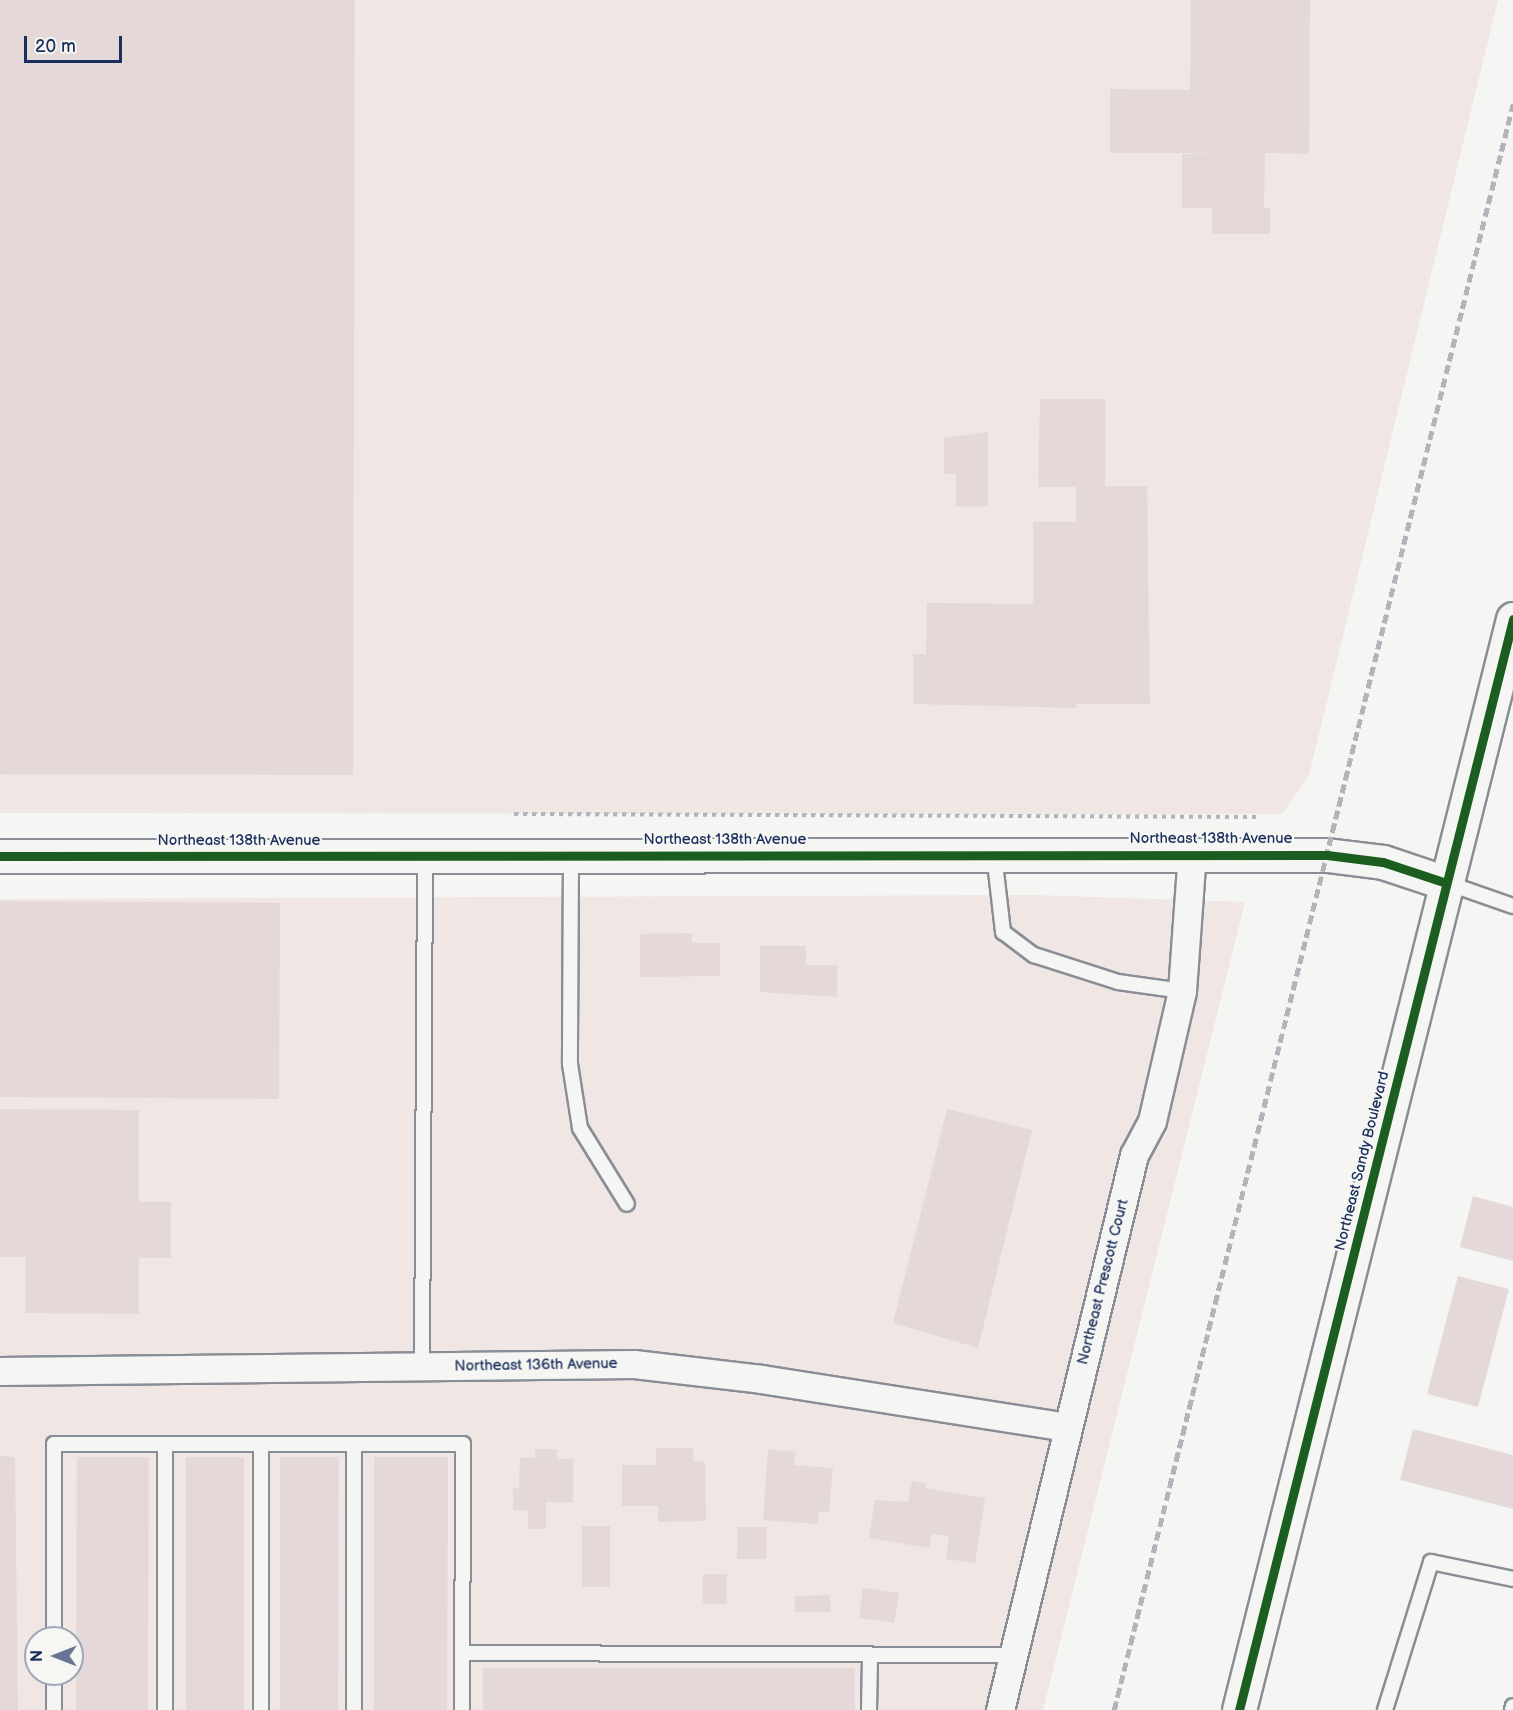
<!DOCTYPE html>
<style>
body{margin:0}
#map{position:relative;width:1513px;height:1710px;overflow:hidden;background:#f5f5f3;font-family:"Balsamiq Sans",sans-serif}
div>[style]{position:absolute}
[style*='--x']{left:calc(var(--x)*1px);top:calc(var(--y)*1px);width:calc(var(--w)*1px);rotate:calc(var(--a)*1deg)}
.built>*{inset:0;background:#f0e6e4}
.building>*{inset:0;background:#e4d9d8}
.path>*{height:4px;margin-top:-2px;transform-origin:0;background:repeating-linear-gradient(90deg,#b2b4b9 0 4.5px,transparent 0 9px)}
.roads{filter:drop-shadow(2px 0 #898d95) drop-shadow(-2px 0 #898d95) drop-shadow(0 2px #898d95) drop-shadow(0 -2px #898d95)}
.service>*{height:14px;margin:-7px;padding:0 7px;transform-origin:7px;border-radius:7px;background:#f5f5f3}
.minor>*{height:27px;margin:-13.5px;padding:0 13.5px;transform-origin:13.5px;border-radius:13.5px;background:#f5f5f3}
.tertiary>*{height:33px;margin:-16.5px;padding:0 16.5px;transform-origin:16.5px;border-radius:16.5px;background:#f5f5f3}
.secondary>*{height:33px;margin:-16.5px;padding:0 16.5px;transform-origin:16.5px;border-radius:16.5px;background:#f5f5f3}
.rail>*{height:4.5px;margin-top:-2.25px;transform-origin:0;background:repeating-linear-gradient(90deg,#b2b4b9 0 9px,transparent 0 13.5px)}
.cycleway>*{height:9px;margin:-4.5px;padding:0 4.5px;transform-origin:4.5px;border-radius:4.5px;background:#1b5e20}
span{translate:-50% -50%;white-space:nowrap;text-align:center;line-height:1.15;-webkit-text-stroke:4.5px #f6f6f2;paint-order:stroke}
.street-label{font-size:15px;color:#1b2f5e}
.north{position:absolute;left:24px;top:1626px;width:60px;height:60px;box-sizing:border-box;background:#f6f6f2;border:2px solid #9ea6b7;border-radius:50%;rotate:270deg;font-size:16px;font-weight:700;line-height:24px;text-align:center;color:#1b2f5e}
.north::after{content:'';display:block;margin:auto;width:21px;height:27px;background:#677492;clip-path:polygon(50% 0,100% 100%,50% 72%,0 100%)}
.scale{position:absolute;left:24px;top:36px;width:98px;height:27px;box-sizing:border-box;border:3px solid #1b2f5e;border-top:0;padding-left:8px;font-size:18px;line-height:21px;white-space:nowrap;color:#1b2f5e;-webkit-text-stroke:4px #f6f6f2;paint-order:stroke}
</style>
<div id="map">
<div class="built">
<div style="clip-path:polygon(0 0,1498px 0,1309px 775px,1282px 814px,0 813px)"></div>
<div style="clip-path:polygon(evenodd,1035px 895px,1245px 902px,1043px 1710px,0 1710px,0 899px,1035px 895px,36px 1638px,72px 1638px,72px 1674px,36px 1674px,36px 1638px)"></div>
</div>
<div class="building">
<div style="clip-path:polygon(0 0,355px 0,353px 775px,0 774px)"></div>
<div style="clip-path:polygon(1191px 0,1310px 0,1309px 154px,1265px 153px,1264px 208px,1270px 208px,1270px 234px,1212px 234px,1212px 208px,1182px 208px,1182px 154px,1223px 153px,1110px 153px,1110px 89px,1190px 90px)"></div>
<div style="clip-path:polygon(1040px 399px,1105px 399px,1105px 486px,1147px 486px,1150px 704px,1076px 704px,1076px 708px,913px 704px,913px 654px,926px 654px,927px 603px,1033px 604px,1033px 522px,1076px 522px,1076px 487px,1038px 487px)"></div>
<div style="clip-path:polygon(988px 432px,988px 506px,956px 507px,956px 474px,944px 474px,944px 438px)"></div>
<div style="clip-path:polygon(0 901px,280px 903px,279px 1099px,0 1097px)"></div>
<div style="clip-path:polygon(692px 933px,692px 943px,720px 943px,720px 976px,640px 977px,640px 934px)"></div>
<div style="clip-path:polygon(760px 946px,806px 946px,806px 965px,837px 965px,837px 997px,760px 992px)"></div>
<div style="clip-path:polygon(0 1109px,139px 1110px,139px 1202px,171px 1202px,171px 1258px,139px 1258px,139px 1314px,25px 1313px,26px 1257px,0 1257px)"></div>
<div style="clip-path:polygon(947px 1109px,1032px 1130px,978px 1348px,893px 1323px)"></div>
<div style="clip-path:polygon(1473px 1196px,1513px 1207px,1513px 1261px,1460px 1247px)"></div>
<div style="clip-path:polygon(1458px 1276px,1509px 1289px,1478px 1407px,1427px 1394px)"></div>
<div style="clip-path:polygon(1413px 1429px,1513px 1455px,1513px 1509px,1400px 1480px)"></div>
<div style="clip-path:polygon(656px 1448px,693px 1448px,693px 1461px,705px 1462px,706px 1521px,658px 1522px,658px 1506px,622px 1506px,622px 1465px,656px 1465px)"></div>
<div style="clip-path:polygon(535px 1449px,557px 1449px,557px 1459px,573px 1459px,573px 1503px,546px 1502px,546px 1529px,528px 1529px,528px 1511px,513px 1510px,513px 1488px,519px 1489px,520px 1458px,535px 1458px)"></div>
<div style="clip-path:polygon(768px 1449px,796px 1452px,794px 1465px,833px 1468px,829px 1513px,819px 1511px,817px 1524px,763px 1520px)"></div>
<div style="clip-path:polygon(0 1455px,15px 1458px,18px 1710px,0 1710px)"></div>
<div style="clip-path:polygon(77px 1457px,149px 1457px,148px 1710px,76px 1710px)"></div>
<div style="clip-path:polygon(186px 1457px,244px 1457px,244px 1710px,186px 1710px)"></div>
<div style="clip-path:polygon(280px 1457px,339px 1457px,338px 1710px,280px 1710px)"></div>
<div style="clip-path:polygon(374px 1457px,448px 1457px,447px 1710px,374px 1710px)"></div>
<div style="clip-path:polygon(912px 1481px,926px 1484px,925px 1488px,985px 1498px,975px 1563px,946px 1559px,949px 1536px,932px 1534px,929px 1548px,869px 1538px,875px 1500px,908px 1502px)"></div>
<div style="clip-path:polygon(582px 1526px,610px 1526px,610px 1587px,582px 1587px)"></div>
<div style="clip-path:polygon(737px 1527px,767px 1527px,766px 1559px,737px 1559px)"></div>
<div style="clip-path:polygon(703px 1574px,727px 1574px,727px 1604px,703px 1604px)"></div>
<div style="clip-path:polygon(863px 1588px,899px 1593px,894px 1623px,859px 1618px)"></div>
<div style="clip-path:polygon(830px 1595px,831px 1612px,795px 1612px,795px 1596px)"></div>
<div style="clip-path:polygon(483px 1668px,855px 1668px,855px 1710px,483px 1710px)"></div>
</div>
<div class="path">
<div style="--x:514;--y:814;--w:747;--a:0.23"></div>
</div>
<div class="roads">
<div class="service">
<div style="--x:994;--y:854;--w:79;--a:83.4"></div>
<div style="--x:1003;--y:932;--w:39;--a:37"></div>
<div style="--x:1034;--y:955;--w:88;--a:17.8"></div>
<div style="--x:1118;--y:982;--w:65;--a:8"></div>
<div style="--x:571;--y:856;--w:208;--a:90.3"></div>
<div style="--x:570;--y:1064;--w:65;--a:81.1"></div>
<div style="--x:580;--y:1128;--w:89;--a:58.3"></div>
<div style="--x:1447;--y:883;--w:70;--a:19.2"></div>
<div style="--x:422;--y:1366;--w:510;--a:-89.66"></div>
<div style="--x:261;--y:1444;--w:266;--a:90"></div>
<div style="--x:354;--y:1444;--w:266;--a:90"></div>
<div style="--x:54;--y:1638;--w:194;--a:-90"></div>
<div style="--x:54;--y:1444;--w:409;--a:0"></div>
<div style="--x:463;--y:1444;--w:266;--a:90.2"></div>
<div style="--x:462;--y:1653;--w:552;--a:0.21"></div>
<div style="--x:54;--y:1674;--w:36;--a:90"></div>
<div style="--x:165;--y:1710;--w:266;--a:-90"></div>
<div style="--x:869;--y:1710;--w:54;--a:-88.9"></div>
<div style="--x:1385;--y:1710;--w:155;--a:-72.7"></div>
<div style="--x:1431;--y:1562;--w:84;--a:11.7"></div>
<div style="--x:1512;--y:1710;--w:4;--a:-76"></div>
</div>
<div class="minor">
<div style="--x:0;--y:1371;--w:634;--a:-0.63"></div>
<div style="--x:634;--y:1364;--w:128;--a:6.7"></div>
<div style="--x:761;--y:1379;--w:310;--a:8.9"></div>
<div style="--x:1000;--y:1710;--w:571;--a:-76.43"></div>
<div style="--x:1134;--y:1155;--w:38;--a:-62"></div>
<div style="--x:1152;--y:1121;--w:133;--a:-77"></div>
<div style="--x:1182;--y:991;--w:138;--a:-85.9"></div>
</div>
<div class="tertiary">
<div style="--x:0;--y:856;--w:1327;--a:-0.04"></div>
<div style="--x:1327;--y:855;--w:56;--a:7.1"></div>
<div style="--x:1383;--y:862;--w:66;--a:18.4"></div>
</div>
<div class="secondary">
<div style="--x:1239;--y:1710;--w:1125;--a:-75.9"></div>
</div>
</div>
<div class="rail">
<div style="--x:1114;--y:1710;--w:1655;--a:-76.05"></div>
</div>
<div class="cycleway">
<div style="--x:0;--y:856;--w:1327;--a:-0.04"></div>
<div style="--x:1327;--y:855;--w:56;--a:7.1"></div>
<div style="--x:1383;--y:862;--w:66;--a:18.4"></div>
<div style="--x:1239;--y:1710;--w:1125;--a:-75.9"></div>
</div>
<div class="street-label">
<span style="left:1211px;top:839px">Northeast 138th Avenue</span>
<span style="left:725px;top:840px">Northeast 138th Avenue</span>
<span style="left:239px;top:841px">Northeast 138th Avenue</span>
<span style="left:1362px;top:1161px;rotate:-76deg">Northeast Sandy Boulevard</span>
<span style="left:1103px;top:1282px;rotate:-76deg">Northeast Prescott Court</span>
<span style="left:536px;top:1365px;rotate:-1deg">Northeast 136th Avenue</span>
</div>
<div class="north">N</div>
<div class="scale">20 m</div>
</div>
